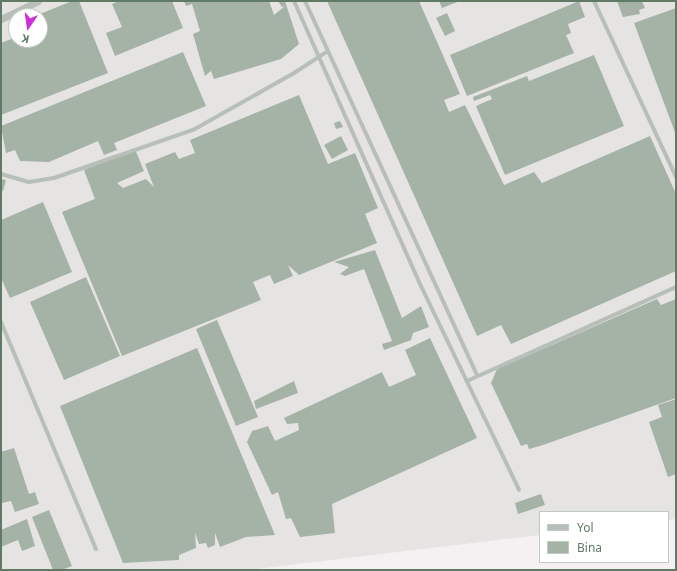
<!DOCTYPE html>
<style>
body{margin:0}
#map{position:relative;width:677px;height:571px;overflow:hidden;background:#f5f1f2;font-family:"Noto Sans",sans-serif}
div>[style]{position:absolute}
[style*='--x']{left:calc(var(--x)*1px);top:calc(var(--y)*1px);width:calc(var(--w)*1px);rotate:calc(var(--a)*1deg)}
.built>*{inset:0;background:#e5e4e3}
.building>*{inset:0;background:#a5b2a6}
.minor>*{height:4px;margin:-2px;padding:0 2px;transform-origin:2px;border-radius:2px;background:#b7bfb8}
.tertiary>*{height:7px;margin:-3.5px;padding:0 3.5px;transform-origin:3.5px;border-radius:3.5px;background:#b7bfb8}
span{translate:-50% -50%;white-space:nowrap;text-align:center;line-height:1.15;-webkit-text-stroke:4px #fff;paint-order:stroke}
.frame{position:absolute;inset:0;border:2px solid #617a65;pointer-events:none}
.legend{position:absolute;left:539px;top:511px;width:130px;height:52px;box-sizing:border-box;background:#fff;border:1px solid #c0cac1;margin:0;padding:5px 7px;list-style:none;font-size:12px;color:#617a65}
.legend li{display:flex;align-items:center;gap:8px;height:20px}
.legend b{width:20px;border:1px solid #c0cac1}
.north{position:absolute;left:8px;top:8px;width:40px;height:40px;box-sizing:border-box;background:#fff;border:1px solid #c0cac1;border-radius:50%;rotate:193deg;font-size:11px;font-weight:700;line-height:16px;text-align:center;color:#617a65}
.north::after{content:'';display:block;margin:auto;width:14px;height:18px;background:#cc2ed7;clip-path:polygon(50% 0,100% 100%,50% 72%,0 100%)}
</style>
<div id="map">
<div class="built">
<div style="clip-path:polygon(evenodd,1px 1px,676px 1px,676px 519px,668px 520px,668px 512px,540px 512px,540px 535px,248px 570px,1px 570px,1px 1px,16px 16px,40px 16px,40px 40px,16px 40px,16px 16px)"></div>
</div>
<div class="building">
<div style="clip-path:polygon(72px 1px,79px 1px,108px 73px,1px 115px,1px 43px,16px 37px,16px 40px,40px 40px,40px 16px,35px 16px)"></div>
<div style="clip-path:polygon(119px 1px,172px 1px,183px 28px,115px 56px,106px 33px,122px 27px,112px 4px)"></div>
<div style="clip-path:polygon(184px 1px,269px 1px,274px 15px,285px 6px,282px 7px,278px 1px,285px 1px,299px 44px,281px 59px,214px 79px,211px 71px,205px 76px,193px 34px,200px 31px,192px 4px,186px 6px)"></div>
<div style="clip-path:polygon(327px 1px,419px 1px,460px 94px,444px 100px,449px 112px,465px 105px,504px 185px,534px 172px,542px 183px,650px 136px,676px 194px,676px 271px,511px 344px,501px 325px,477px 336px)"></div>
<div style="clip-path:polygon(439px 1px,460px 1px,442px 8px)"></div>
<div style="clip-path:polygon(579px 1px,585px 17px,568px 24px,571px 33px,566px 35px,574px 53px,467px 96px,450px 55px)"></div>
<div style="clip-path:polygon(617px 1px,642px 1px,645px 8px,639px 10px,640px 14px,623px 17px)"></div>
<div style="clip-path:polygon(676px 8px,676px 135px,634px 23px)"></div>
<div style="clip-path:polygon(447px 13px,455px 31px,445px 36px,436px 18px)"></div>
<div style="clip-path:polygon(183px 52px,206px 106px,114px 143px,117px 150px,104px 155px,98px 141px,49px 162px,20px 161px,15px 150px,6px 153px,1px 126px)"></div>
<div style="clip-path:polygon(594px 55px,624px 126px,505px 175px,476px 106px,492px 99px,490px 95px,474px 101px,473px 97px,527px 76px,529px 81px)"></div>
<div style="clip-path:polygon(299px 95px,328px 164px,355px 153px,378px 208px,365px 214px,377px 243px,299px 275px,288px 265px,293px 276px,274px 284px,270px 275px,253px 282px,261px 300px,122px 356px,62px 212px,95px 199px,84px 170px,135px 149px,144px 171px,117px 183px,123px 188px,146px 179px,154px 187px,145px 164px,175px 152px,179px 159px,195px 153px,190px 140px)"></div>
<div style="clip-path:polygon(340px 121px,343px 127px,336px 129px,334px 123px)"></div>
<div style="clip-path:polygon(341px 136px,348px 150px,332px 159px,324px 145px)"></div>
<div style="clip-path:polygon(1px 179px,6px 180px,3px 191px,1px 191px)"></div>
<div style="clip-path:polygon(43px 202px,72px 272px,10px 298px,1px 278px,1px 220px)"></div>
<div style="clip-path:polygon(375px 250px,402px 318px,421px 306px,429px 327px,413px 333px,411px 340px,384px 350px,382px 344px,392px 341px,364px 269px,345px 276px,340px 274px,349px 267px,334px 262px)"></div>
<div style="clip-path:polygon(86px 277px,120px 356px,64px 380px,30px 302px)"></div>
<div style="clip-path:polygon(657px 299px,661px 305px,676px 299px,676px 398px,543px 445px,529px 449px,527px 444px,521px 446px,491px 383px,497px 369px)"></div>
<div style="clip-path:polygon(217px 320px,258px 417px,236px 426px,196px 329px)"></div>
<div style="clip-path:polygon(430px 338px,477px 438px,332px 504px,335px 533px,300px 537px,291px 518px,286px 519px,278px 492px,272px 495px,247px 442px,252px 431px,268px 426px,275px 441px,299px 430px,298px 423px,287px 424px,284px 418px,382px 372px,389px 387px,416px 375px,405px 350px)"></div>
<div style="clip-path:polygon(197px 348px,275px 535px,246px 537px,220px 547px,215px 533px,215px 545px,208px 548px,206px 543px,199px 544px,195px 533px,196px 548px,179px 555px,179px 560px,123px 563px,60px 406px)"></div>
<div style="clip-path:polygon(294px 381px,298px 393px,256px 409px,254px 401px)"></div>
<div style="clip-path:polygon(676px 399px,676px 474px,668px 477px,649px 422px,662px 417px,658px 405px)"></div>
<div style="clip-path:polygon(14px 448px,29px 494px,35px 492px,39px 504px,15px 512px,11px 501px,2px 503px,1px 500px,1px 452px)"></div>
<div style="clip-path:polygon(541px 494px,545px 505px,518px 514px,515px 503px)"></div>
<div style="clip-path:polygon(49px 510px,72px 566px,62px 570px,53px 570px,32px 517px)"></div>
<div style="clip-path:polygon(27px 519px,35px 546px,22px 551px,18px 540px,1px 547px,1px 530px)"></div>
</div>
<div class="minor">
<div style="--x:294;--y:1;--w:312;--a:66"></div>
<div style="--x:421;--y:286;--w:226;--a:64.3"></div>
<div style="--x:305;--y:1;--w:412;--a:65.3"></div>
<div style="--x:594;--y:1;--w:194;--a:65"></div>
<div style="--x:1;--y:174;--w:29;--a:16"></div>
<div style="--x:29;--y:182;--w:25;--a:-9"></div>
<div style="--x:54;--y:178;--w:147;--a:-19.1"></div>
<div style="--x:193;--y:130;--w:116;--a:-29.4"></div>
<div style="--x:294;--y:73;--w:38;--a:-33"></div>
<div style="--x:1;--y:322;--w:246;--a:67.3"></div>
<div style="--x:467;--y:381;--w:229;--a:-24.2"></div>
</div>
<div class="tertiary">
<div style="--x:1;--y:19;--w:41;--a:-25.9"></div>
</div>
<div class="frame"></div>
<ul class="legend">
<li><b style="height:5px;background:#b7bfb8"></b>Yol</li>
<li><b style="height:11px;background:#a5b2a6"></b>Bina</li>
</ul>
<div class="north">K</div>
</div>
